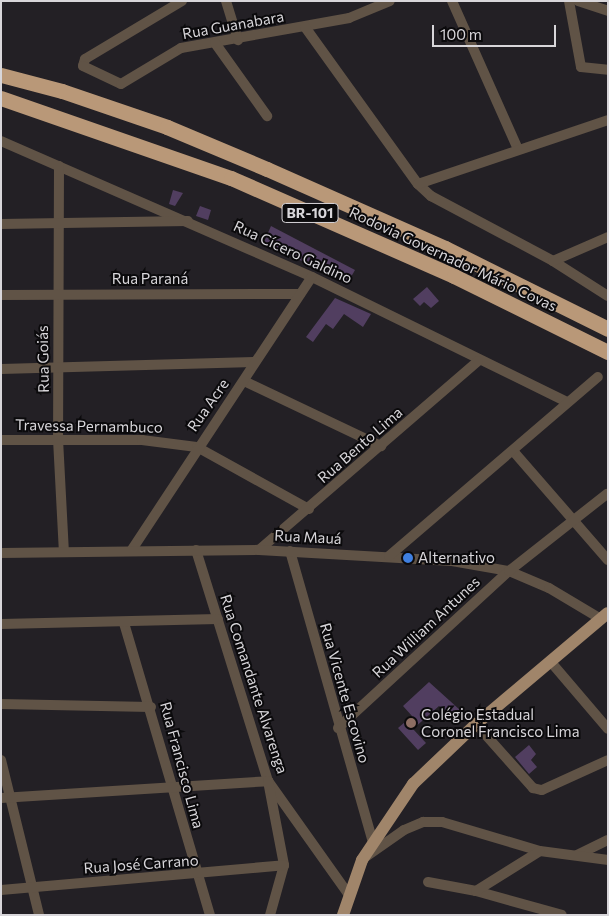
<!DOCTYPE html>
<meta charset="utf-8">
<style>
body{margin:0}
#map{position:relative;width:609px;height:916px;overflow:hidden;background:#232025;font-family:Commissioner,sans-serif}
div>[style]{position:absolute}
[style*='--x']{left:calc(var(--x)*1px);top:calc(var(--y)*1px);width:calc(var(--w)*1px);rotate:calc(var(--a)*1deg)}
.building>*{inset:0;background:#513e60}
.minor>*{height:10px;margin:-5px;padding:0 5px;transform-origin:5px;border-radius:5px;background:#605346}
.major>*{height:12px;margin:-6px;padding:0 6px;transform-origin:6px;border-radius:6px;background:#a0856a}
.highway>*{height:15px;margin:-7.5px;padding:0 7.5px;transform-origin:7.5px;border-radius:7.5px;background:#b99878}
.dots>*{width:14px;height:14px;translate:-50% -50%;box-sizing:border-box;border:2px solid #0b0a0c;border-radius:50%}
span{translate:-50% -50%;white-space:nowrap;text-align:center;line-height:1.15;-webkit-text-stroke:4px #0b0a0c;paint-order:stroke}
.shield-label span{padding:1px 4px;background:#0b0a0c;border:1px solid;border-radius:4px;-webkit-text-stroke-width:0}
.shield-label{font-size:14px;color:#d8d6da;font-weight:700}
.street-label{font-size:15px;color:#d8d6da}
.poi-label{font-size:15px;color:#d8d6da}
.left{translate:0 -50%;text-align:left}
.frame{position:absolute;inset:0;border:2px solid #d8d6da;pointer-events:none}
.scale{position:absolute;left:432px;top:25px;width:124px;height:22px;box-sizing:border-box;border:2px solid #d8d6da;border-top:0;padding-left:6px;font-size:15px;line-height:18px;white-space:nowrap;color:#d8d6da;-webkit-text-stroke:4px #0b0a0c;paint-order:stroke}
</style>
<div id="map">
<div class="building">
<div style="clip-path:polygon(173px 190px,183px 193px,175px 206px,169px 204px)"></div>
<div style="clip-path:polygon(200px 206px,211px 210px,208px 220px,196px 216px)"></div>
<div style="clip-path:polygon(271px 226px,355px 270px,347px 284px,264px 242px)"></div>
<div style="clip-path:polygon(427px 287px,439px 301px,431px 308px,424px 302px,420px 306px,413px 299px)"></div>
<div style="clip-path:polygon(335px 298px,371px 314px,363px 327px,344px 314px,333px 329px,326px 324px,313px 342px,306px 337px)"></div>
<div style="clip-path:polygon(429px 682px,460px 710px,451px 718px,439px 706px,413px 729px,426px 743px,418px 750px,398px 728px,412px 716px,403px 706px)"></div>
<div style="clip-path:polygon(529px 745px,536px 754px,531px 760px,537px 767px,529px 774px,515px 757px)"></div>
</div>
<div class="minor">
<div style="--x:182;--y:1;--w:113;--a:149.1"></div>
<div style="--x:85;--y:59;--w:7;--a:106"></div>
<div style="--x:83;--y:66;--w:42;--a:25.3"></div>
<div style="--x:121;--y:84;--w:70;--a:-31"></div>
<div style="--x:181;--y:48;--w:171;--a:-10.1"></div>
<div style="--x:349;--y:18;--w:44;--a:-22.5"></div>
<div style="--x:226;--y:1;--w:41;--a:72.9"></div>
<div style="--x:452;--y:1;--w:162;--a:66"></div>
<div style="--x:569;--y:1;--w:67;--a:79.7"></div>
<div style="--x:581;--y:67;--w:27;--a:6"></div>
<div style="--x:578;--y:1;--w:32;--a:18"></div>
<div style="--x:305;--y:27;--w:193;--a:54.3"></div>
<div style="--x:418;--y:184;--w:18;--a:43"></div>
<div style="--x:431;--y:196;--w:138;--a:28"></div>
<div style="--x:553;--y:261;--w:65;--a:32.5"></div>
<div style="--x:215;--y:43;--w:90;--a:54.5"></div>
<div style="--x:1;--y:141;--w:339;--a:23.6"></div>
<div style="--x:312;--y:277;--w:284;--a:26.1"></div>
<div style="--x:59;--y:166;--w:273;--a:90.2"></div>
<div style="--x:58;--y:439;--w:113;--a:87"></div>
<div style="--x:418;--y:184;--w:200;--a:-18.6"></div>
<div style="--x:1;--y:224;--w:187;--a:-0.9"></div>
<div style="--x:553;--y:261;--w:60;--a:-23.6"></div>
<div style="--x:1;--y:295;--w:299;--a:-0.2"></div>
<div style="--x:1;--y:369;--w:253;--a:-1.6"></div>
<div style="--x:244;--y:381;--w:152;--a:25.4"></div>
<div style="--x:1;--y:440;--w:141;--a:0"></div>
<div style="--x:142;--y:440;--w:55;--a:7.3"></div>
<div style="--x:197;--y:447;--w:128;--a:29"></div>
<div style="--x:514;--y:452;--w:143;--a:49"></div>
<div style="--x:196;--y:550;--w:242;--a:72.7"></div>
<div style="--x:268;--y:781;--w:140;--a:54.6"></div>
<div style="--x:259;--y:550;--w:289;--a:-40.8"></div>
<div style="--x:131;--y:551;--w:328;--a:-56.6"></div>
<div style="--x:290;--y:551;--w:304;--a:74.1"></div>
<div style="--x:1;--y:553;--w:258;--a:-0.7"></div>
<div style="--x:259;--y:550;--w:193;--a:3.3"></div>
<div style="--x:452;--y:561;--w:58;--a:10"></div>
<div style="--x:509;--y:571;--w:43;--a:23"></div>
<div style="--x:549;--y:588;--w:61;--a:30.8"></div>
<div style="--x:389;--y:556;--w:275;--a:-40.6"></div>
<div style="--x:124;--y:623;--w:304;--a:73.6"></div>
<div style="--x:1;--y:624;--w:217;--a:-1.3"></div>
<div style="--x:550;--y:661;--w:89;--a:49.5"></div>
<div style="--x:1;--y:704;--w:150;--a:1.1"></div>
<div style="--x:476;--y:724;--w:86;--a:48.3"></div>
<div style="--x:533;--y:788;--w:9;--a:13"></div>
<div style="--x:542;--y:790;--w:72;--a:-24.4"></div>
<div style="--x:338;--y:728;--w:232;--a:-42.6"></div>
<div style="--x:509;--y:571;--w:125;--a:-38.2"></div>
<div style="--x:1;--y:760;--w:160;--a:76.2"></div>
<div style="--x:1;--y:798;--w:268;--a:-3.6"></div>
<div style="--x:268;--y:781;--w:86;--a:79.2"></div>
<div style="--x:284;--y:865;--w:52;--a:105.6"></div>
<div style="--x:577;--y:855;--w:34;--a:-26"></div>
<div style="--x:367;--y:856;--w:45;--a:-35.1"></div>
<div style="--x:404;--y:830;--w:21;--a:-23"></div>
<div style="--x:423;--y:822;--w:19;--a:0"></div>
<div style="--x:442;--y:822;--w:102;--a:16.5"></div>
<div style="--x:540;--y:851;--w:69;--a:7.5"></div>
<div style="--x:428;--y:882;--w:49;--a:10.6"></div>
<div style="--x:476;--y:891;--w:89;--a:15.6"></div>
<div style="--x:1;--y:890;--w:284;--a:-5"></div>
<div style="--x:476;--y:891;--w:75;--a:-32"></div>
</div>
<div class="major">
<div style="--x:343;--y:915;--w:58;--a:-70.9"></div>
<div style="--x:362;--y:860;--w:92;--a:-56.1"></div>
<div style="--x:413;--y:784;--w:87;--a:-43.6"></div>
<div style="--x:476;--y:724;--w:172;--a:-40.1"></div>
</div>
<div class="highway">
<div style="--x:1;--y:75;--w:63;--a:14.7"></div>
<div style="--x:62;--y:91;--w:111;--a:18.9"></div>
<div style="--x:167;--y:127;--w:108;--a:22.8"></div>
<div style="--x:267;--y:169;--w:195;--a:23.9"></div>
<div style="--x:445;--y:248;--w:182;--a:26.4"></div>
<div style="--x:1;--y:98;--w:244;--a:19.2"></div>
<div style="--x:231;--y:178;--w:244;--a:23.7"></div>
<div style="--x:454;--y:276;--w:172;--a:26.3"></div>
</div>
<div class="dots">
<div style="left:408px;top:558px;background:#3f7fe0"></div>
<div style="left:411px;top:723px;background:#8d6e63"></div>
</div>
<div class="shield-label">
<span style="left:310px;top:213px">BR-101</span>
</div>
<div class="street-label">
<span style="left:233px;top:25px;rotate:-10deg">Rua Guanabara</span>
<span style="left:293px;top:252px;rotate:25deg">Rua Cícero Galdino</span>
<span style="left:453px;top:259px;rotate:25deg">Rodovia Governador Mário Covas</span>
<span style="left:150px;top:279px">Rua Paraná</span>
<span style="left:43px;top:359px;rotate:-91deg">Rua Goiás</span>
<span style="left:208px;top:405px;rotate:-55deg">Rua Acre</span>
<span style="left:89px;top:426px;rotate:1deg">Travessa Pernambuco</span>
<span style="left:360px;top:445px;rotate:-41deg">Rua Bento Lima</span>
<span style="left:308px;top:537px;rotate:3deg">Rua Mauá</span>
<span style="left:426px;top:627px;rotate:-43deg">Rua William Antunes</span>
<span style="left:254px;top:684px;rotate:72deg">Rua Comandante Alvarenga</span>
<span style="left:345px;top:693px;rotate:74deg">Rua Vicente Escovino</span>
<span style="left:182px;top:765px;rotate:75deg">Rua Francisco Lima</span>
<span style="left:141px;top:864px;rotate:-4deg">Rua José Carrano</span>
</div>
<div class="poi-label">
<span class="left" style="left:418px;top:558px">Alternativo</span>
<span class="left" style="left:421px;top:723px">Colégio Estadual<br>Coronel Francisco Lima</span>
</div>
<div class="frame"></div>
<div class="scale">100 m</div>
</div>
